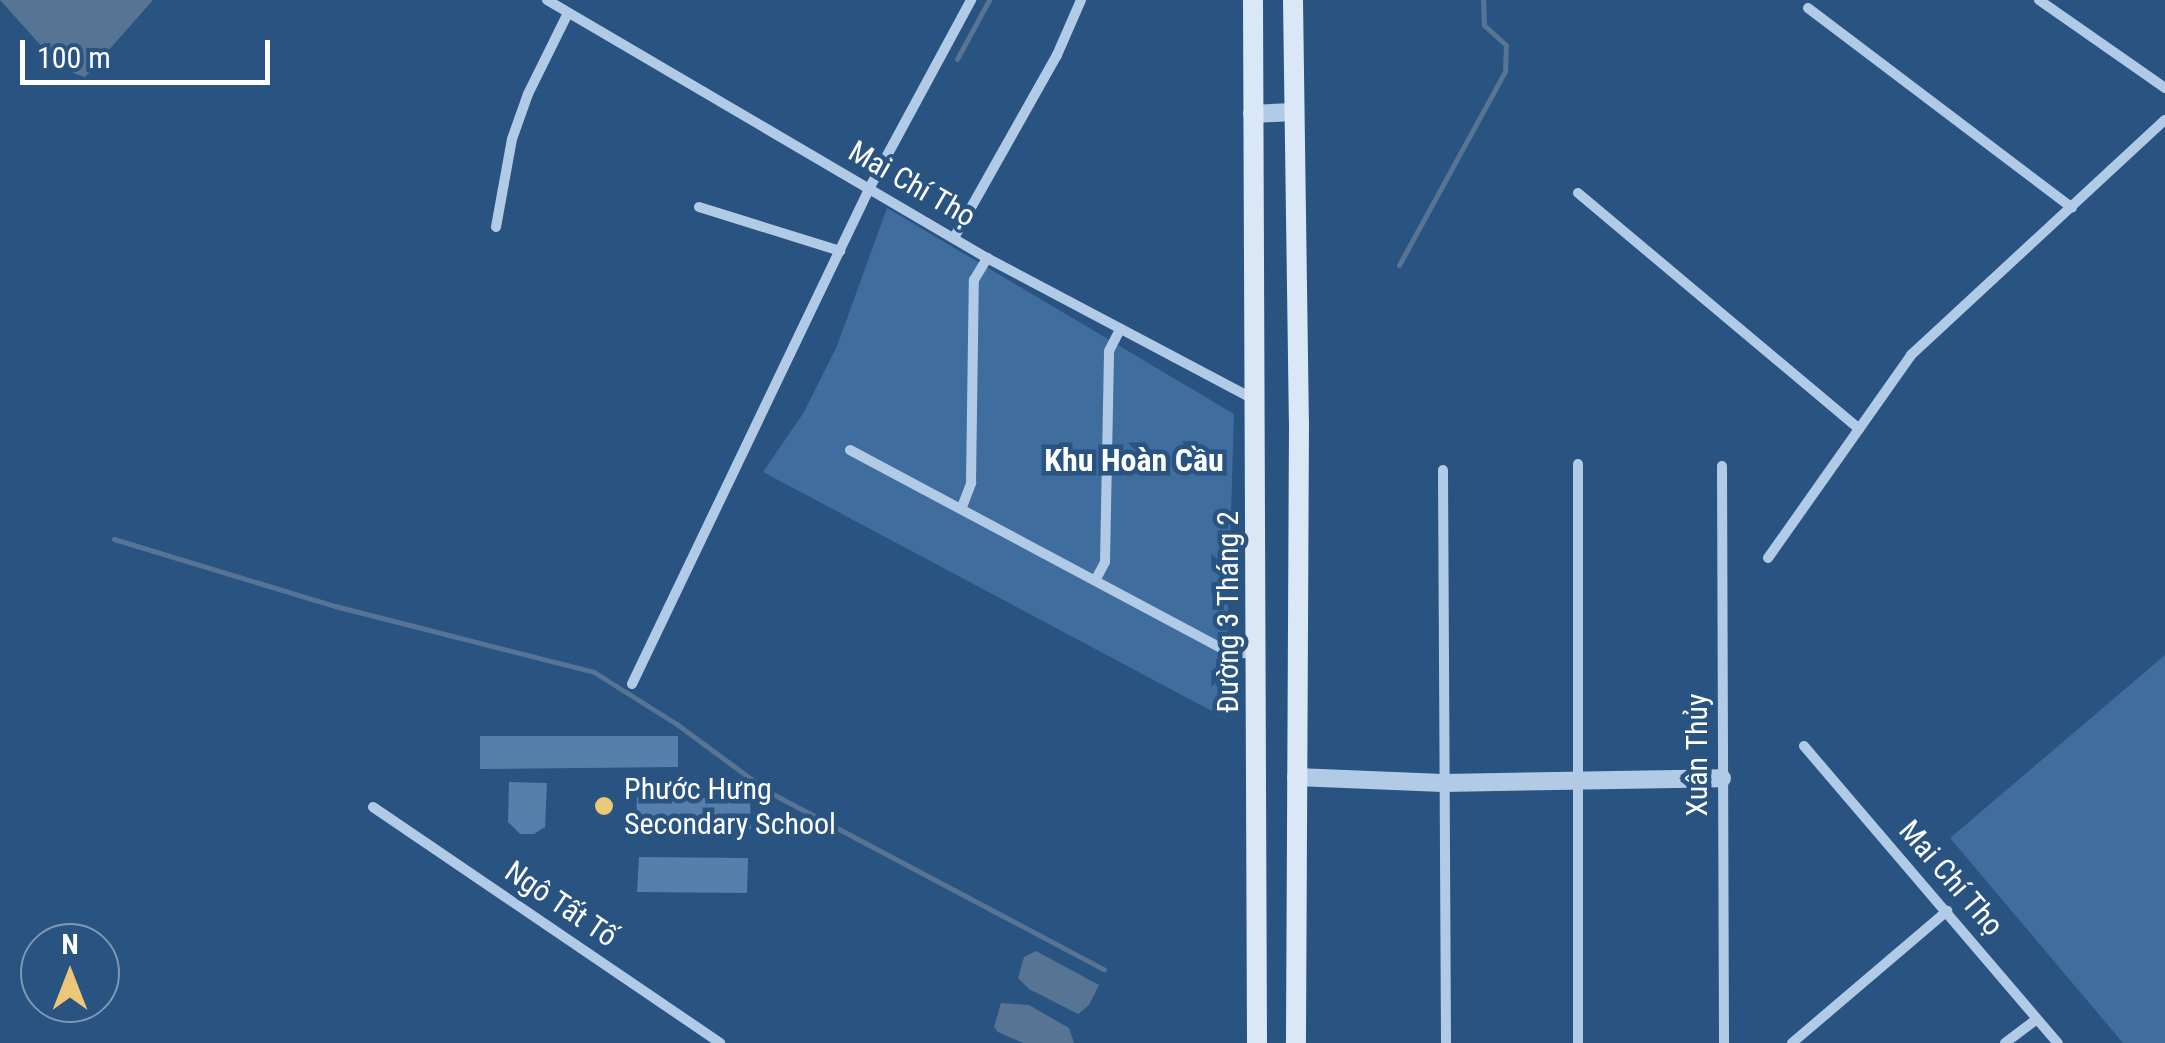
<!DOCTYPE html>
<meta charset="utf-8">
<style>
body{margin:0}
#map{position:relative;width:2165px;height:1043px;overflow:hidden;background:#295381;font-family:"Roboto Condensed",sans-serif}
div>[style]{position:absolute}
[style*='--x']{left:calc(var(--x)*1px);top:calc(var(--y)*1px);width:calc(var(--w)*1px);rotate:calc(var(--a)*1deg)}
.green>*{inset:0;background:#3e6d9e}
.water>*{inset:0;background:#577494}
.stream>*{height:5px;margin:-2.5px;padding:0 2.5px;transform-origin:2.5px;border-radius:2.5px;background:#577494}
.building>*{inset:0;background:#567fab}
.minor>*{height:10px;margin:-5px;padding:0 5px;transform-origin:5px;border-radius:5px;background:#b1cbe6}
.tertiary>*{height:18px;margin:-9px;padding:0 9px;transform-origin:9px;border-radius:9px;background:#b1cbe6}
.secondary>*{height:20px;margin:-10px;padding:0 10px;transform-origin:10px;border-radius:10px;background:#dae7f6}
.dots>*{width:28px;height:28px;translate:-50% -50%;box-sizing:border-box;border:5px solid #295381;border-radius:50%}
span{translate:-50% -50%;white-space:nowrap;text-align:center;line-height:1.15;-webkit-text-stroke:9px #295381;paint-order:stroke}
.street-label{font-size:30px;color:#fff}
.poi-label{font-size:30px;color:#fff}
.left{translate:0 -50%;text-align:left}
.neighbourhood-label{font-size:32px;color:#fff;font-weight:700}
.north{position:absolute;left:20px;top:923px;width:100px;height:100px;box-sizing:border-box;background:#295381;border:2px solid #7f98b3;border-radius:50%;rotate:0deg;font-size:28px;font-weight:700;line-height:40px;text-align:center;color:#fff}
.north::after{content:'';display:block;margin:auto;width:35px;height:45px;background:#ecc778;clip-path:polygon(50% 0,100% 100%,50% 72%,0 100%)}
.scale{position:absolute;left:20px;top:40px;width:250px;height:45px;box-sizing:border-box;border:5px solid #fff;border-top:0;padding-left:12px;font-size:30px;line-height:35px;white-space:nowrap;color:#fff;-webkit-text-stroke:8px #295381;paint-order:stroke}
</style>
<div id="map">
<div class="green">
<div style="clip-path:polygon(887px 208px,1234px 414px,1225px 718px,763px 472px,804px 412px,837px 346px)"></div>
<div style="clip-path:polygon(2165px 655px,2165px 1043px,2123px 1043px,1950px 838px)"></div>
</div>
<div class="water">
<div style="clip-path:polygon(0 0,153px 0,85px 77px,75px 74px,44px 49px)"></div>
<div style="clip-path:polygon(1036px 951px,1099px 985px,1089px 1005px,1078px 1014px,1029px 989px,1018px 978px,1024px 957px)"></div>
<div style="clip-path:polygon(1001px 1003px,1029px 1005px,1069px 1028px,1074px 1043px,1023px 1043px,998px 1032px,994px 1027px)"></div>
</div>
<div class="stream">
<div style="--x:957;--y:59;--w:67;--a:-61.5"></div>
<div style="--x:1399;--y:265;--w:221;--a:-61.3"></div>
<div style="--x:1505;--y:71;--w:26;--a:-88"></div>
<div style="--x:1506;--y:45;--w:30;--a:-138"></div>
<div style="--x:1484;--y:25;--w:25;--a:-92"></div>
<div style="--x:114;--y:539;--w:231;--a:16.9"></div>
<div style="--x:335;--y:606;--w:267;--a:14.3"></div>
<div style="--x:594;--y:672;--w:99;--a:32.2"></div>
<div style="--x:678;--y:725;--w:113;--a:36.4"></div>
<div style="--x:769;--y:792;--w:379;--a:27.9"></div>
</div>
<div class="building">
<div style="clip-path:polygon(480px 736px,678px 736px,678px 767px,480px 769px)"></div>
<div style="clip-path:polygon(509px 782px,547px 783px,545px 827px,534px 834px,520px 834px,508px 822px)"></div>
<div style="clip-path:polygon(637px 797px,750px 799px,751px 829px,636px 828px)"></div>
<div style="clip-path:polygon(639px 857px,748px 858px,747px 893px,637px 892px)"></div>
</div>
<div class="minor">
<div style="--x:547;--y:0;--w:510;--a:30.39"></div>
<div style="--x:987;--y:258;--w:303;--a:27.9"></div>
<div style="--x:2039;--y:0;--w:154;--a:34.9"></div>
<div style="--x:1808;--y:8;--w:331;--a:37.1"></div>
<div style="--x:1578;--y:193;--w:367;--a:40"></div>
<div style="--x:699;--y:207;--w:148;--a:17.3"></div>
<div style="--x:496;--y:227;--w:89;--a:-79.7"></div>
<div style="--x:512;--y:139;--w:48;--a:-70.4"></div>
<div style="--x:528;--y:94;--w:90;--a:-63.7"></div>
<div style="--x:955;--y:236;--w:208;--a:-60.6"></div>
<div style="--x:1057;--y:55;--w:60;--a:-66.4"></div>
<div style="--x:850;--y:450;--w:433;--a:28.1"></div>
<div style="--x:1232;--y:654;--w:26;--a:-4"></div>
<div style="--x:1578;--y:464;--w:579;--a:90"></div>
<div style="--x:1722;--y:466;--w:577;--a:89.8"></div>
<div style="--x:1443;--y:470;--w:573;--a:89.7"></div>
<div style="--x:962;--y:507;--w:26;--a:-69"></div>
<div style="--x:971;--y:483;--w:203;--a:-89.2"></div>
<div style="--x:974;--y:280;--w:26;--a:-59"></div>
<div style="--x:1768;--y:558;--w:248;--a:-54.8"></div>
<div style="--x:1911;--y:355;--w:346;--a:-42.8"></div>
<div style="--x:1096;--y:579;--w:19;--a:-62"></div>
<div style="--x:1105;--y:562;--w:211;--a:-88.9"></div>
<div style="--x:1109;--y:351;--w:25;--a:-63"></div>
<div style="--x:632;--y:684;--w:551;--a:-64.41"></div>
<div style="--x:870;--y:187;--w:213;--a:-61.6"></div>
<div style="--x:1804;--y:746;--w:391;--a:49.5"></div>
<div style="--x:373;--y:807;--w:420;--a:34.2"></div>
<div style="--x:1792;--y:1043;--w:204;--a:-40.4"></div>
<div style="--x:2005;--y:1043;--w:40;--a:-37"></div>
</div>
<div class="tertiary">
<div style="--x:1252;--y:114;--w:41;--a:-2.8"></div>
<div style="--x:1296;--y:777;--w:147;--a:2.3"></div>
<div style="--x:1443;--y:783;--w:279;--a:-1"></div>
</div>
<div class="secondary">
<div style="--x:1253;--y:0;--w:1043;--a:89.78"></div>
<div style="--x:1293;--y:0;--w:422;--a:89.2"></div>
<div style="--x:1299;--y:422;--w:621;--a:90.28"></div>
</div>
<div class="dots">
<div style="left:604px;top:806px;background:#ecc778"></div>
</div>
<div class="street-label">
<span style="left:912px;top:184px;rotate:30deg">Mai Chí Thọ</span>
<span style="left:1228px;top:612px;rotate:-90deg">Đường 3 Tháng 2</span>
<span style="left:1697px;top:755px;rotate:-90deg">Xuân Thủy</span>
<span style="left:1951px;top:878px;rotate:49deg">Mai Chí Thọ</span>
<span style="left:561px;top:904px;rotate:34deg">Ngô Tất Tố</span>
</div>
<div class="poi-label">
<span class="left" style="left:624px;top:806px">Phước Hưng<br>Secondary School</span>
</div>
<div class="neighbourhood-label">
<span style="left:1134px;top:460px">Khu Hoàn Cầu</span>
</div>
<div class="north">N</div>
<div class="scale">100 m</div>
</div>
